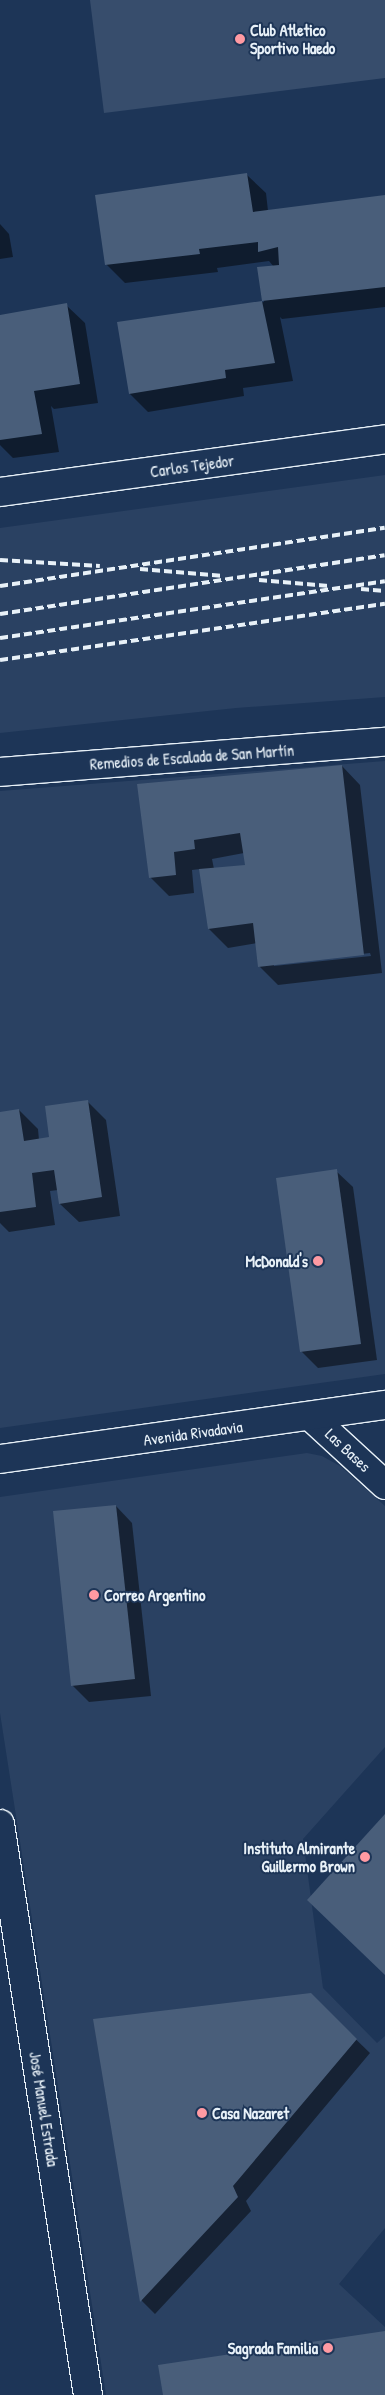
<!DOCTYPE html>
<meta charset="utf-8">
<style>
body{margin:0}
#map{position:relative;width:385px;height:2395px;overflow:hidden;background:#1d3557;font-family:"Patrick Hand",sans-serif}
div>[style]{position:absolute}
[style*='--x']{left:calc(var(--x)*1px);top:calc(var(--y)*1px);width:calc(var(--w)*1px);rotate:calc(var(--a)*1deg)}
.built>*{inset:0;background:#2a4162}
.green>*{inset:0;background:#374d6c}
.shadow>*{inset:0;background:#0007}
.building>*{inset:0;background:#495e7a}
.roads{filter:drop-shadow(1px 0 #e8f1f8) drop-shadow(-1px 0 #e8f1f8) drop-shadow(0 1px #e8f1f8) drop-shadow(0 -1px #e8f1f8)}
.minor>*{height:28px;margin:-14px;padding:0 14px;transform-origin:14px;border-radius:14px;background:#1d3557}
.major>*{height:28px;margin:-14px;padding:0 14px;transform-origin:14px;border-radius:14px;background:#1d3557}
.rail>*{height:4px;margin-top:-2px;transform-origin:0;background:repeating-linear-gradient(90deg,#e8f1f8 0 8px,transparent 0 12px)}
.dots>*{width:14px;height:14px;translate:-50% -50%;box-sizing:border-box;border:2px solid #1d3557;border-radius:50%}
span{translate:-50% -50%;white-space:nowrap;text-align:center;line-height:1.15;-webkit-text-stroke:4px #1d3557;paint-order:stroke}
.poi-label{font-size:16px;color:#e8f1f8;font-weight:700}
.left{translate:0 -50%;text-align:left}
.right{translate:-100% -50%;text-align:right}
.street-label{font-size:16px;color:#e8f1f8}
</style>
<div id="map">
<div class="built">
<div style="clip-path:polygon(385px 475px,385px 697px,236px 708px,0 733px,0 528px)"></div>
<div style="clip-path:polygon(385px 761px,385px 1374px,0 1428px,0 791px)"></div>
<div style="clip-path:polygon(307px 1453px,322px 1456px,340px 1466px,385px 1506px,385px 1747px,303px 1839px,323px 1988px,377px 2043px,385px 2036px,385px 2228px,339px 2284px,385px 2327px,385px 2395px,106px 2395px,0 1713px,0 1497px)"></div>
</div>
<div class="green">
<div style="clip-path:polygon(90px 0,385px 0,385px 78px,104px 113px)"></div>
</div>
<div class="shadow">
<div style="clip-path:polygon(247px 175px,266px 193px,268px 211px,385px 196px,385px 307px,282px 319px,280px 317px,293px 381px,243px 388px,244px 396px,148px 412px,130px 394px,118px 323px,264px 302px,258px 268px,274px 267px,269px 261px,217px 268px,218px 272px,125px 283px,106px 264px)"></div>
<div style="clip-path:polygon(0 224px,9px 234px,13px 257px,0 259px)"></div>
<div style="clip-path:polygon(66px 305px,85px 323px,98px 403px,54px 409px,51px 406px,59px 452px,13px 458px,0 445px,0 316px)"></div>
<div style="clip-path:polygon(evenodd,342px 766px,360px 785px,382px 973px,278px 985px,259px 966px,257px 943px,228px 948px,209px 929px,200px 869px,192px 870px,194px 893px,169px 896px,150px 877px,139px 785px,342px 766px,244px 853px,246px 866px,214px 869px,212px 859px,244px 853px,342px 766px,370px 953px,371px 956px,274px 966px,274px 964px,370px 953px)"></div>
<div style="clip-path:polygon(87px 1101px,106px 1120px,120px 1216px,79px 1222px,60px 1204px,58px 1190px,50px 1191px,55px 1225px,9px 1232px,0 1223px,0 1113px,19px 1110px,38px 1129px,39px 1140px,51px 1139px)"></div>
<div style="clip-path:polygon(336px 1171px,353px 1187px,377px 1360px,318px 1368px,301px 1351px)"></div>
<div style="clip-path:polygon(116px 1506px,132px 1523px,151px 1696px,89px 1702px,72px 1685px)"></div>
<div style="clip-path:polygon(310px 1995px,370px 2053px,246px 2201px,251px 2211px,155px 2314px,142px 2301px,94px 2021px)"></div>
</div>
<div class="building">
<div style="clip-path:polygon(247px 173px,253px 212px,385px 195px,385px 287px,262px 301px,275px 363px,225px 370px,226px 378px,129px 394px,117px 322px,262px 301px,257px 267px,279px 265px,278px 247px,258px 252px,258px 242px,199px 249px,200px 254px,105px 265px,95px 195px)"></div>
<div style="clip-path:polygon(67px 303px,80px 384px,34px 391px,42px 434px,0 440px,0 315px)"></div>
<div style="clip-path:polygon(342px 765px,364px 955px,258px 967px,253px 923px,208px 929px,199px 869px,245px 865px,240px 833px,194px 840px,195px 849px,174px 852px,176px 875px,149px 878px,137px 784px)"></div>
<div style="clip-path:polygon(88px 1100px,102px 1197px,59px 1204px,54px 1170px,32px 1173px,36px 1207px,0 1212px,0 1112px,19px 1109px,24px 1141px,49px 1137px,45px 1106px)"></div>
<div style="clip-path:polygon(337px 1169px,361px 1344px,300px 1352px,276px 1178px)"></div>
<div style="clip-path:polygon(116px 1505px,135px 1679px,71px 1686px,53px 1511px)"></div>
<div style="clip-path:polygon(385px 1814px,385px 1975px,307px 1900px)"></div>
<div style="clip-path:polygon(311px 1993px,357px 2039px,233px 2186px,238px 2197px,140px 2302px,93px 2019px)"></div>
<div style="clip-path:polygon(385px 2331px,385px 2395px,163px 2395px,158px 2365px)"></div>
</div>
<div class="roads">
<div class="minor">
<div style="--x:0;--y:492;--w:389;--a:-7.8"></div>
<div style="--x:0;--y:772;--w:386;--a:-4.5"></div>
<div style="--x:310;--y:1416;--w:102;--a:42.6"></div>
<div style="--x:0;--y:1824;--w:578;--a:81.24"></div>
</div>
<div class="major">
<div style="--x:0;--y:1459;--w:389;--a:-8"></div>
</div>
</div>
<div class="rail">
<div style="--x:0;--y:560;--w:100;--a:3.4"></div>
<div style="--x:140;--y:569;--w:84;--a:4.8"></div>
<div style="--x:259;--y:580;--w:70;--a:4.9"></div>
<div style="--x:0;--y:586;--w:389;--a:-8.6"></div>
<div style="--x:361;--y:589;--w:24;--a:5"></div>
<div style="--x:0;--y:614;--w:389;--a:-8.7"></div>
<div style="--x:0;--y:638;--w:389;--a:-8.4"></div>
<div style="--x:0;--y:660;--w:389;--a:-8.3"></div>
</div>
<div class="dots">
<div style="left:240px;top:39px;background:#ff9aa2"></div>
<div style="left:318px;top:1261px;background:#ff9aa2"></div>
<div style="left:94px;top:1595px;background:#ff9aa2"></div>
<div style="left:365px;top:1857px;background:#ff9aa2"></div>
<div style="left:202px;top:2113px;background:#ff9aa2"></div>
<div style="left:328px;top:2348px;background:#ff9aa2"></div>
</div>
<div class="poi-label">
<span class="left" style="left:250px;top:39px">Club Atletico<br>Sportivo Haedo</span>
<span class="right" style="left:308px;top:1261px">McDonald's</span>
<span class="left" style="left:104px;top:1595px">Correo Argentino</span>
<span class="right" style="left:355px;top:1857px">Instituto Almirante<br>Guillermo Brown</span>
<span class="left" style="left:212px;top:2113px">Casa Nazaret</span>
<span class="right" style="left:318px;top:2348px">Sagrada Familia</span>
</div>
<div class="street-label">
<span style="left:192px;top:466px;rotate:-8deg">Carlos Tejedor</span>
<span style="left:192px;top:757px;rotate:-4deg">Remedios de Escalada de San Martín</span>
<span style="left:193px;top:1433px;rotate:-8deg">Avenida Rivadavia</span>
<span style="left:348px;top:1450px;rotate:43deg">Las Bases</span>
<span style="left:44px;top:2109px;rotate:81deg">José Manuel Estrada</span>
</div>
</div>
